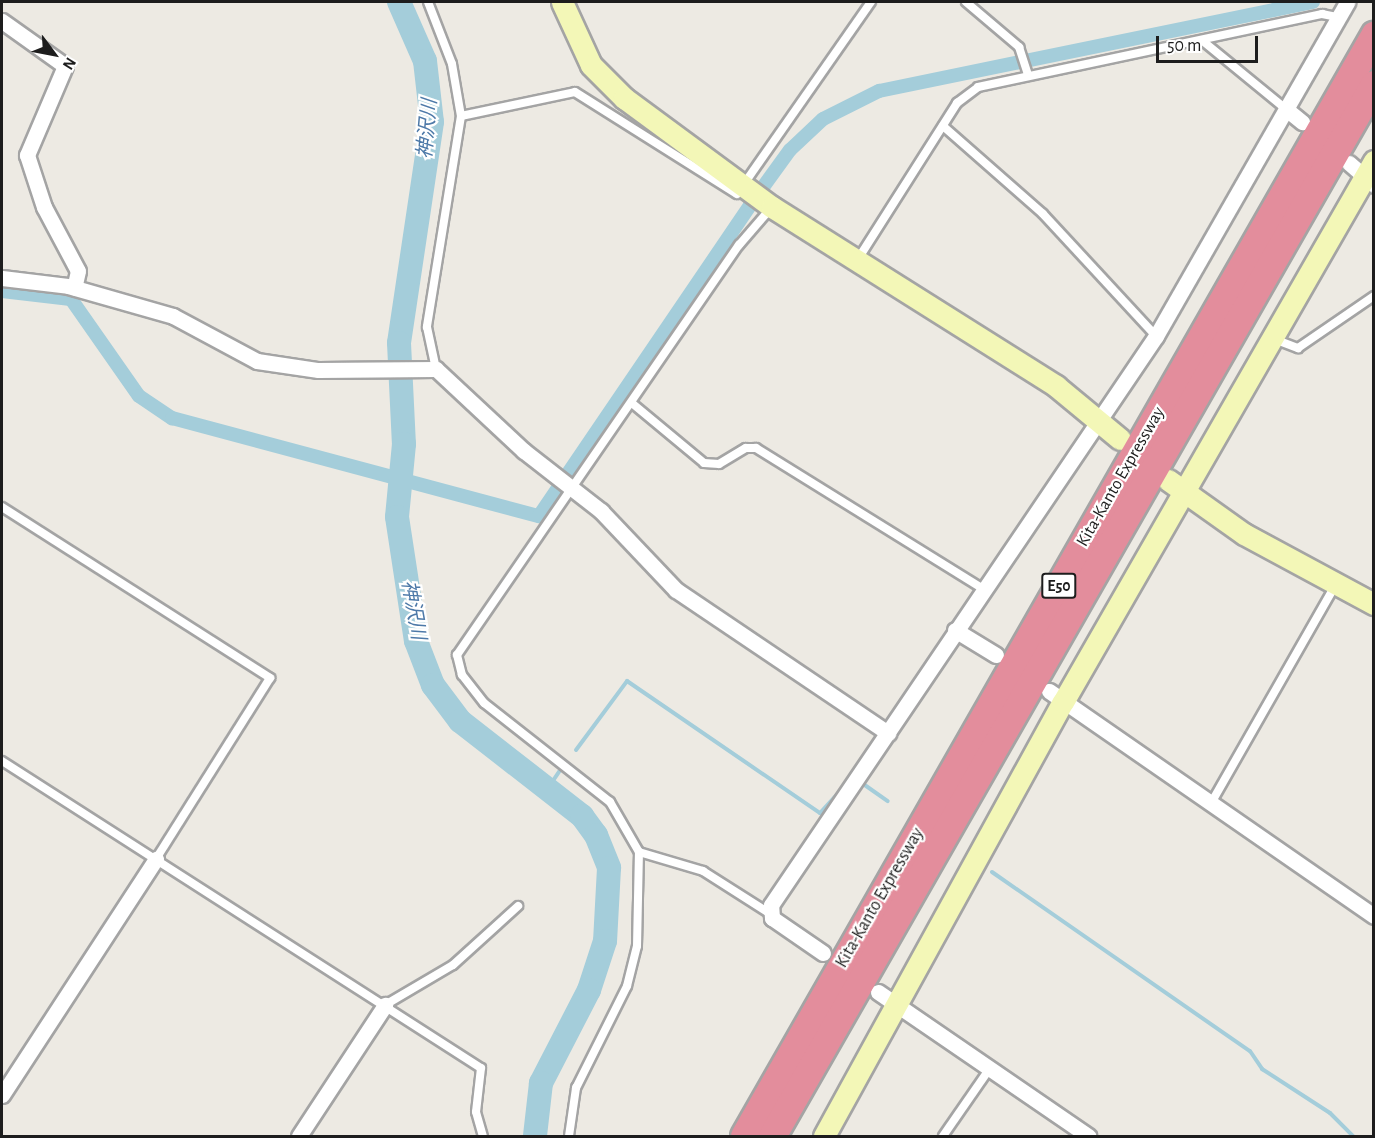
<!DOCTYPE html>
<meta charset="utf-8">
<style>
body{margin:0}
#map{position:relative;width:1375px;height:1138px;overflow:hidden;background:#edeae3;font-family:"Alegreya Sans","Noto Sans JP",sans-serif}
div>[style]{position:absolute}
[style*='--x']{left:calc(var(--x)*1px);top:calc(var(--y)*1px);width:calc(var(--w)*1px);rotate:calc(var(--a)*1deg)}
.stream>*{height:4px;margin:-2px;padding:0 2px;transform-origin:2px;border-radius:2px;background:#a4cdda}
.canal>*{height:14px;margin:-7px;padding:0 7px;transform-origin:7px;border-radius:7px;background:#a4cdda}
.river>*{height:24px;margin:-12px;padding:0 12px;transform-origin:12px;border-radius:12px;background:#a4cdda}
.roads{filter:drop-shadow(2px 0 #a4a4a4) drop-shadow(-2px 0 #a4a4a4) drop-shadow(0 2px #a4a4a4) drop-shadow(0 -2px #a4a4a4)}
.lane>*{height:8px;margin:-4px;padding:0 4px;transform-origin:4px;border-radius:4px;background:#fff}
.street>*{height:15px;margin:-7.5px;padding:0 7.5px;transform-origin:7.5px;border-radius:7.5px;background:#fff}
.secondary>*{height:21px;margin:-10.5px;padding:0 10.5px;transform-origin:10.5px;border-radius:10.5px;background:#f3f7b7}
.highway>*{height:27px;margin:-13.5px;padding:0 13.5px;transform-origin:13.5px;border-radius:13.5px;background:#e38d9c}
span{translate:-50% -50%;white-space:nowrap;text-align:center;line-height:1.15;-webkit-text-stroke:4.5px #fff;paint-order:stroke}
.shield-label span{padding:2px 4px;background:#fff;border:2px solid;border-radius:4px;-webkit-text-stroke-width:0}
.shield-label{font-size:16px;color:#1d1d1d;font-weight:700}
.street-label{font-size:18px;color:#1d1d1d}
.water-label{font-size:20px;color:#4d79a8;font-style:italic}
.frame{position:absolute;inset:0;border:3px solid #1d1d1d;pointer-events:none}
.north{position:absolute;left:24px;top:24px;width:60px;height:60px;-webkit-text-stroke:4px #fff;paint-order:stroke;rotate:122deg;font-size:16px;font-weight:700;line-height:24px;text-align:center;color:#1d1d1d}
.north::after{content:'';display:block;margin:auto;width:21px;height:27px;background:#1d1d1d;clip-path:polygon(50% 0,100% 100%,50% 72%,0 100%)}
.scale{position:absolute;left:1156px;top:36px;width:102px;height:27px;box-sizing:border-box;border:3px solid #1d1d1d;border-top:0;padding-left:8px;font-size:18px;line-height:21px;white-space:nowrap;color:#1d1d1d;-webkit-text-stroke:4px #fff;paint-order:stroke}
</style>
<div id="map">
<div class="stream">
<div style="--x:576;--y:750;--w:86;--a:-53.5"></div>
<div style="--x:627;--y:681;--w:234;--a:34.4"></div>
<div style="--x:820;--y:813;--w:49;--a:-47.5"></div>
<div style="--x:859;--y:781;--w:35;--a:35"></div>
<div style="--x:546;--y:791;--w:25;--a:-56"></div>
<div style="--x:992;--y:872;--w:314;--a:34.8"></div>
<div style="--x:1250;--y:1051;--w:22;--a:56"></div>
<div style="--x:1262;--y:1069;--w:81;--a:32.9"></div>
<div style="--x:1330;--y:1113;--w:33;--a:45"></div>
</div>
<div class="canal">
<div style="--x:2;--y:291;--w:69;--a:6.6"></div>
<div style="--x:71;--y:299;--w:118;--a:55"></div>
<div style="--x:139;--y:396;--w:40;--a:34"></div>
<div style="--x:172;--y:418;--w:380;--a:15"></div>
<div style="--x:539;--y:516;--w:376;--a:-55.8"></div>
<div style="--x:750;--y:205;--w:68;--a:-54"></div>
<div style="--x:790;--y:150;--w:45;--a:-43.2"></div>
<div style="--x:823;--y:119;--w:63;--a:-26.6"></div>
<div style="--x:879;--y:91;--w:443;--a:-11.6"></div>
</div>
<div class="river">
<div style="--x:399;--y:2;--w:64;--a:66.2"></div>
<div style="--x:425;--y:61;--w:61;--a:83.5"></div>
<div style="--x:432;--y:122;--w:223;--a:98.5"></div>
<div style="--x:399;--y:343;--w:101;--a:87.2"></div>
<div style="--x:404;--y:444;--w:73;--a:95.5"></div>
<div style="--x:397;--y:517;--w:125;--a:81.3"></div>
<div style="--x:416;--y:641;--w:47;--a:68.9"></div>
<div style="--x:433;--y:685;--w:45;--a:53.1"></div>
<div style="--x:460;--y:721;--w:155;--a:37.9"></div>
<div style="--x:582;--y:816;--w:24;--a:54"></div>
<div style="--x:596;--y:835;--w:35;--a:68"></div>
<div style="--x:609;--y:868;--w:73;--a:93.1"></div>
<div style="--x:605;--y:941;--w:52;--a:108.1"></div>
<div style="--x:589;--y:990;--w:105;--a:117.3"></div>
<div style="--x:541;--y:1083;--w:53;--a:96.5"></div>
</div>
<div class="roads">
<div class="lane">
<div style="--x:428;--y:2;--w:66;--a:68.8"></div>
<div style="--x:452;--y:64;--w:53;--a:80.2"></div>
<div style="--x:461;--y:116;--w:214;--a:99.2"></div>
<div style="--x:427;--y:327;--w:43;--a:77.9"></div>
<div style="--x:966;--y:2;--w:70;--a:40.3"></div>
<div style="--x:1019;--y:47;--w:28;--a:72"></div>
<div style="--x:1204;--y:42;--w:106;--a:39.3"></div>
<div style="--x:461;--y:116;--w:116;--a:-11.9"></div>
<div style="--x:575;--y:92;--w:191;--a:32.2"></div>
<div style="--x:737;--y:194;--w:234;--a:-55.1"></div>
<div style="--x:943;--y:126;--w:133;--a:41.3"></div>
<div style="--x:1043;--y:214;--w:166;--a:47.2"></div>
<div style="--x:858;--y:259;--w:185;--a:-57.6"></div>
<div style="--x:957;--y:103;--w:26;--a:-37"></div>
<div style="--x:978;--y:87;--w:352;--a:-12"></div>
<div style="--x:1322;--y:14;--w:16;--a:11"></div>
<div style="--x:1274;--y:339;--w:26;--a:21"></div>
<div style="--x:1298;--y:348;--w:92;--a:-34.4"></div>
<div style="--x:633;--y:404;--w:92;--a:39.7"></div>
<div style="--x:704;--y:463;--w:15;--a:4"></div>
<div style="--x:719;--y:464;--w:31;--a:-31"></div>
<div style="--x:746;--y:448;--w:10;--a:0"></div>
<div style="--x:756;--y:448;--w:267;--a:31.8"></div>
<div style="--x:2;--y:507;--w:318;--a:32.5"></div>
<div style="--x:270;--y:678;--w:214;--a:122.2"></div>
<div style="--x:2;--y:761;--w:569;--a:32.66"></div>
<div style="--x:481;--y:1068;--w:44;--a:96.5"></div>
<div style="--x:476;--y:1112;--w:25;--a:74"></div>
<div style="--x:1210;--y:805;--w:252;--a:-60.3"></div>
<div style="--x:639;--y:852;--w:67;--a:16.5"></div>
<div style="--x:703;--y:871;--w:78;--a:32.5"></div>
<div style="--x:385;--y:1005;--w:79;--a:-30.5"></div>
<div style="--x:453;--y:965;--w:88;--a:-42.2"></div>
<div style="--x:569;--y:1136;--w:49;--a:-81.7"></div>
<div style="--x:576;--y:1088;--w:114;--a:-63.4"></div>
<div style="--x:627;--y:986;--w:41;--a:-76"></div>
<div style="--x:637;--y:946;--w:94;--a:-88.8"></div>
<div style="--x:639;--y:852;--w:58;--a:-120.1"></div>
<div style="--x:610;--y:802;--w:160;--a:-141.8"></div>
<div style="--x:484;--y:703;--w:36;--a:-128"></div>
<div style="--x:462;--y:675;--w:21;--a:-104"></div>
<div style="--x:457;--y:655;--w:498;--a:-55.5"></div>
<div style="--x:739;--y:245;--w:49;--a:-49.1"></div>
<div style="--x:943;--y:1136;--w:83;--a:-55.3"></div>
</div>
<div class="street">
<div style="--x:2;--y:21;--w:77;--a:35.5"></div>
<div style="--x:65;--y:66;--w:97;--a:113.1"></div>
<div style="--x:27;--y:155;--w:55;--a:71.9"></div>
<div style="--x:44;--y:207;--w:72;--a:62"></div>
<div style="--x:78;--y:271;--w:17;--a:103"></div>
<div style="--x:1286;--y:109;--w:21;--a:39"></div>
<div style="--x:1349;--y:163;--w:33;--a:41"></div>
<div style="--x:2;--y:278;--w:66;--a:6.9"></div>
<div style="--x:68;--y:286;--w:109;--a:15.9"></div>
<div style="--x:173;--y:316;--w:95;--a:28.2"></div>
<div style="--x:257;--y:361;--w:62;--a:8.4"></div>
<div style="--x:318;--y:370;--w:118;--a:-0.5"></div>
<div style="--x:436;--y:369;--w:120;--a:43"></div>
<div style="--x:524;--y:451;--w:98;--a:37.9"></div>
<div style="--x:601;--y:511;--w:109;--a:46.5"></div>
<div style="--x:676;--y:590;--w:256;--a:34"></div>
<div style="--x:955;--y:630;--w:48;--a:31.4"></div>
<div style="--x:1049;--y:691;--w:395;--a:34.7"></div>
<div style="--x:823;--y:953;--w:62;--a:-145.5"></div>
<div style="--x:772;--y:918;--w:13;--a:-94"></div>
<div style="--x:771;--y:905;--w:687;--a:-55.92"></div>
<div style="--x:1156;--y:336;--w:385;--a:-60.2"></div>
<div style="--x:878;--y:992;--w:255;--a:34.4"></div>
<div style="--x:2;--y:1095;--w:282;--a:-56.9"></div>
<div style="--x:299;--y:1136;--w:157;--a:-56.7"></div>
</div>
<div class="secondary">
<div style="--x:562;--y:2;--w:69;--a:65.3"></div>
<div style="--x:591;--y:65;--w:47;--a:45"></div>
<div style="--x:624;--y:98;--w:184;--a:36.4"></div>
<div style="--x:772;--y:207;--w:336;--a:32.2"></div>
<div style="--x:1056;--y:386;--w:83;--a:39.6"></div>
<div style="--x:1168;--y:480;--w:93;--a:35.4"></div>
<div style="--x:1244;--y:534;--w:148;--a:28.3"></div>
<div style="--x:824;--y:1136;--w:495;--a:-61.2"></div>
<div style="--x:1063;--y:702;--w:624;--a:-60.11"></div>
</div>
<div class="highway">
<div style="--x:744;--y:1136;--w:1269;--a:-60.22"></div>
<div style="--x:772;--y:1136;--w:1212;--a:-60.22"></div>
</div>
</div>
<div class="shield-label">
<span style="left:1059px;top:586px">E50</span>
</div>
<div class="street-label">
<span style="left:1121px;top:477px;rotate:-60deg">Kita-Kanto Expressway</span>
<span style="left:880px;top:898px;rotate:-60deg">Kita-Kanto Expressway</span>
</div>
<div class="water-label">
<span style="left:428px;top:129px;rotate:-85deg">神沢川</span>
<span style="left:413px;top:610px;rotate:80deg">神沢川</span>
</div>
<div class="frame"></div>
<div class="north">N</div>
<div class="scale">50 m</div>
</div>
